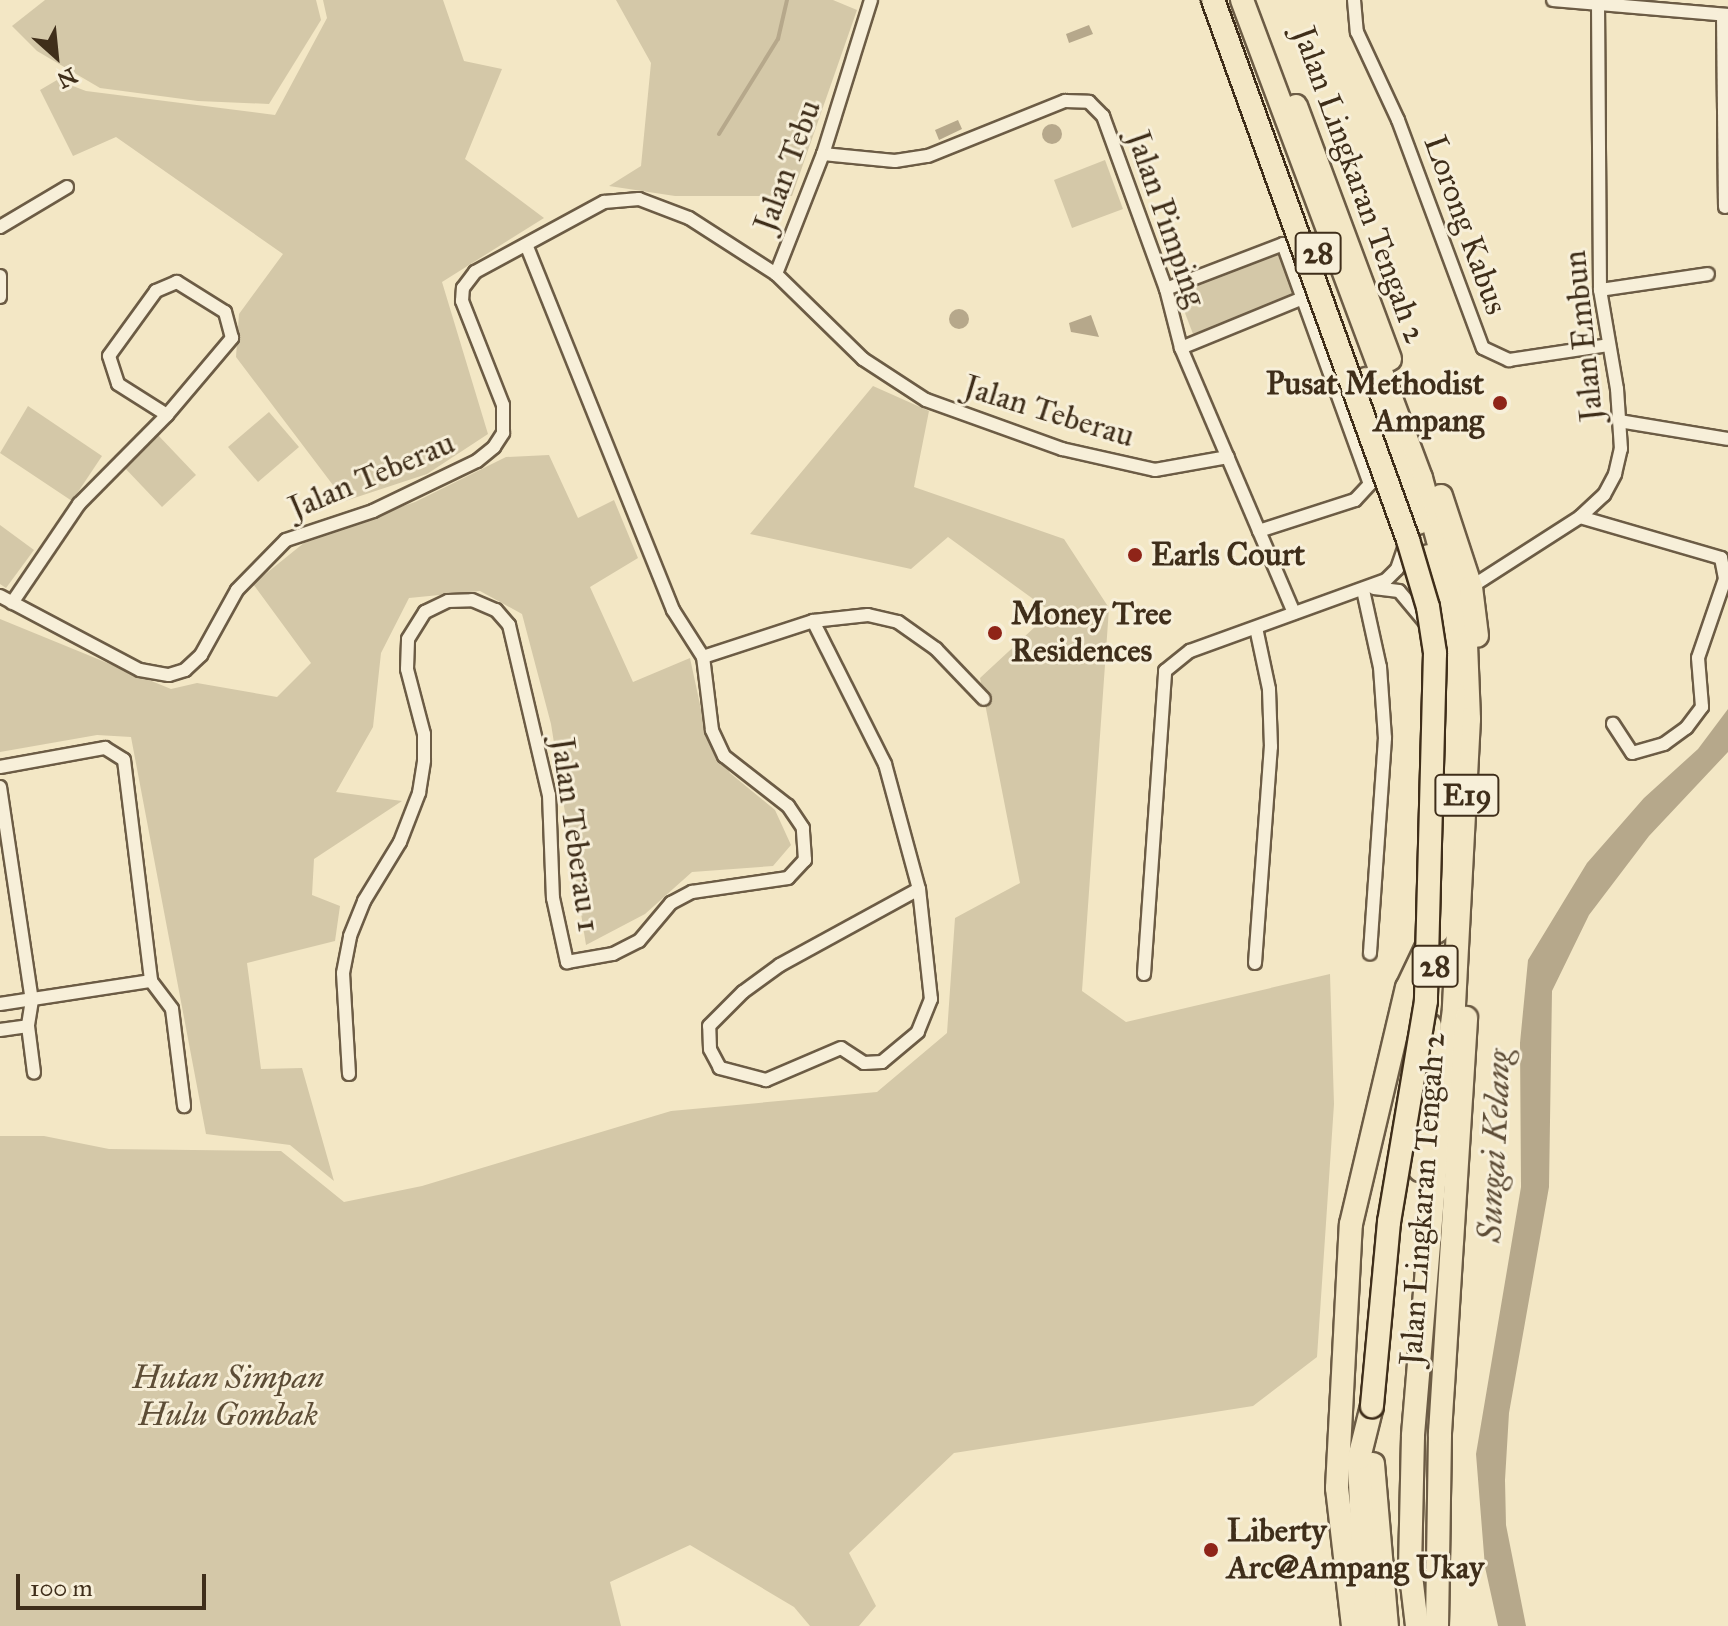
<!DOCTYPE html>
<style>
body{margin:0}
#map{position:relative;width:1728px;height:1626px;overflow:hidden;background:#f3e7c5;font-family:"IM FELL Great Primer",serif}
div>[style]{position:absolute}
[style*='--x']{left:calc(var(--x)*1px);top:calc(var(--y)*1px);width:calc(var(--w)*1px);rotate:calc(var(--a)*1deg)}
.green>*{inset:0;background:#d4c8a8}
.water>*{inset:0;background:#b6a88b}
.round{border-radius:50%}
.stream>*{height:4px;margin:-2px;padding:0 2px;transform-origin:2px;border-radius:2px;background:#b6a88b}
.roads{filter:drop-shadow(2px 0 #6c5c45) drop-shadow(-2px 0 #6c5c45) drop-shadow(0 2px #6c5c45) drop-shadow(0 -2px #6c5c45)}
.street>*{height:12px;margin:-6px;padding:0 6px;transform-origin:6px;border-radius:6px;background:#f7efd9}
.highway>*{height:22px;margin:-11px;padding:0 11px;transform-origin:11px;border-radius:11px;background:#f3e7c5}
.bridges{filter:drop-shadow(2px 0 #3f2e1a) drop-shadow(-2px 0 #3f2e1a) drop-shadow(0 2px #3f2e1a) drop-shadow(0 -2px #3f2e1a)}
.highway-bridge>*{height:22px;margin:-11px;padding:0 11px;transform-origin:11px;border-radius:11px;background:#f3e7c5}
.dots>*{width:22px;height:22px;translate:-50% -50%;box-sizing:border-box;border:4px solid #f7efd9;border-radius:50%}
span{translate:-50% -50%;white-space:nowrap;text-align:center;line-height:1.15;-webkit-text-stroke:6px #f7efd9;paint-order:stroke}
.shield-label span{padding:2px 6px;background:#f7efd9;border:2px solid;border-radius:6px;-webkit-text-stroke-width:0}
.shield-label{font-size:30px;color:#3f2e1a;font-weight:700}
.street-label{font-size:32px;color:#3f2e1a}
.poi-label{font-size:32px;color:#3f2e1a;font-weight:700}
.right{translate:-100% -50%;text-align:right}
.left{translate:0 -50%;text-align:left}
.park-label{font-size:32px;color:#5d4d36;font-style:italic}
.water-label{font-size:34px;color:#5d4c36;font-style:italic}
.north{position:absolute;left:16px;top:16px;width:80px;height:80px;-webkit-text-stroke:6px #f7efd9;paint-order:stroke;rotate:153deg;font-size:22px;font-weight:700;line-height:32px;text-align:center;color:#3f2e1a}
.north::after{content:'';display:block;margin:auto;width:28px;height:36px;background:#3f2e1a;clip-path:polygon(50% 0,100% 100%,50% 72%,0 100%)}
.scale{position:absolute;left:16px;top:1574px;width:190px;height:36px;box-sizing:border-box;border:4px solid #3f2e1a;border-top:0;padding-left:10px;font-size:24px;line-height:28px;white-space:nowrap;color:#3f2e1a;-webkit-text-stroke:6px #f7efd9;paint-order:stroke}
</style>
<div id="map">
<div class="green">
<div style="clip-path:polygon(45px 0,316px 0,321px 20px,269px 104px,198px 101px,100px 88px,37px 51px,12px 26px)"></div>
<div style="clip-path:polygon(323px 0,443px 0,464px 61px,502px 69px,465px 159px,544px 218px,442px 282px,488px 434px,427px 474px,345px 501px,236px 357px,239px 314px,283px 254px,116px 137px,73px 156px,40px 90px,57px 80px,86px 91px,275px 115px,327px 18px)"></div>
<div style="clip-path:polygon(616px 0,833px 0,857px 10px,792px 196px,675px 196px,609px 186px,641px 166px,651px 63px)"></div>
<div style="clip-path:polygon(1105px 160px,1123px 209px,1072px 228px,1054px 180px)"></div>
<div style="clip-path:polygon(1281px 253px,1297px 295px,1193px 334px,1177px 292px)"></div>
<div style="clip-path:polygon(873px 386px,929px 411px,914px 487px,1064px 539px,1109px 608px,1082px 991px,1126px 1022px,1330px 974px,1334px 1104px,1317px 1357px,1253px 1406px,954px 1453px,849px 1553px,876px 1606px,859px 1626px,810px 1626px,794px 1607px,690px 1545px,610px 1582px,621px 1626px,0 1626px,0 1136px,44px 1136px,109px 1149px,281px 1151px,344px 1202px,422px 1186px,671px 1111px,877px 1092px,947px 1033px,955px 918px,1020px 883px,980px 678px,1051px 612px,948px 537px,911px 569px,750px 534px)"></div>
<div style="clip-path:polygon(28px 406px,102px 456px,72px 501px,0 453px)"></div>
<div style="clip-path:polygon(269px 412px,299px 447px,258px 482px,228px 447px)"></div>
<div style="clip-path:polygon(157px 434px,196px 475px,162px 507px,123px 466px)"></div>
<div style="clip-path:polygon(549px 455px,578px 518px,614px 500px,638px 558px,590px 587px,633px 682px,690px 658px,707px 737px,730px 773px,775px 810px,791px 845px,773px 866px,692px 872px,645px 914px,586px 945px,551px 724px,522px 614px,480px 591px,409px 598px,381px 653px,373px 727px,336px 792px,402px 801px,314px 859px,312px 895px,340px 906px,335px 941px,247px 963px,261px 1069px,302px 1068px,334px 1181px,290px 1145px,206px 1134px,131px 737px,97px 735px,0 752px,0 619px,171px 689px,197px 683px,277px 697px,311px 663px,253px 584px,310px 538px,415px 502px,506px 457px)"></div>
<div style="clip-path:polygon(0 525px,34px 550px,6px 588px,0 584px)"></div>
</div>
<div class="water">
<div style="clip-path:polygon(1089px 25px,1093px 34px,1069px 43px,1066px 34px)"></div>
<div style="clip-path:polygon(958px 120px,962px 129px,939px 140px,935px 130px)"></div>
<div class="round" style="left:1042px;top:124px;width:20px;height:20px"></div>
<div class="round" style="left:949px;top:309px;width:20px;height:20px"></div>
<div style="clip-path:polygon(1091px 315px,1099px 337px,1071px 332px,1069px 323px)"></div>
<div style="clip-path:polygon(1728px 709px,1728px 752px,1649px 836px,1589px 915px,1552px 991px,1549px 1187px,1509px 1413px,1505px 1480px,1506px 1525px,1526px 1626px,1498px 1626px,1485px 1567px,1476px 1454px,1521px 1187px,1520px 1043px,1528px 960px,1587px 863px,1644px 798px,1698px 749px)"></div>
</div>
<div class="stream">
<div style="--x:719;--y:134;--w:112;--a:-58.2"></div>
<div style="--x:778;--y:39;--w:40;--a:-77"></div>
</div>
<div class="roads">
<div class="street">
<div style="--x:871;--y:0;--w:161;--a:107.3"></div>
<div style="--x:823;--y:154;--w:129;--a:111.4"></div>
<div style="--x:776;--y:274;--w:122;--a:44.3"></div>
<div style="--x:863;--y:359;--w:75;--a:33.1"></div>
<div style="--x:926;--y:400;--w:145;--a:19.8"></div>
<div style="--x:1062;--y:449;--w:95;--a:12.7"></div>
<div style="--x:1155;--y:470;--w:74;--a:-10.1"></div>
<div style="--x:1354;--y:0;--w:32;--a:85"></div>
<div style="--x:1357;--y:32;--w:97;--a:65"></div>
<div style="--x:1398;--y:120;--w:243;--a:69.6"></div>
<div style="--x:1483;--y:348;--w:29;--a:25"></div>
<div style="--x:1509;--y:360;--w:101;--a:-8.5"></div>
<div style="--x:1553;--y:0;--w:176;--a:4.9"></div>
<div style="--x:1723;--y:15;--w:192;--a:89.4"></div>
<div style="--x:823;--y:154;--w:72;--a:5.6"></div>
<div style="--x:895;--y:161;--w:33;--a:-9"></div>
<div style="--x:928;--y:156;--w:148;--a:-21.9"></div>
<div style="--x:1065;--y:101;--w:24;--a:2"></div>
<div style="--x:1089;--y:102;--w:20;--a:45"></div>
<div style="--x:1103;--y:116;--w:184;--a:70"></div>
<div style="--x:1166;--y:289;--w:61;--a:75.7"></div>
<div style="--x:1181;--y:348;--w:288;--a:66.9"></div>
<div style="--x:0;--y:227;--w:78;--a:-30.8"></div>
<div style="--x:0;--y:276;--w:21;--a:90"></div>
<div style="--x:1166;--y:289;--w:125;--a:-21"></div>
<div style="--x:1283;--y:244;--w:255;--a:70.1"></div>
<div style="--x:1370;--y:484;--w:22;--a:133"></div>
<div style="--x:1355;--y:500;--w:101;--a:162.1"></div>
<div style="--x:1600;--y:290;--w:109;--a:-8.4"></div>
<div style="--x:1181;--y:348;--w:132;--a:-22.3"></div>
<div style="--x:1619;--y:421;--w:110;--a:9.4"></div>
<div style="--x:1580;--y:517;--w:147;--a:16.2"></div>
<div style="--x:1721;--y:558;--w:21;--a:79"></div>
<div style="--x:1725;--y:579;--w:83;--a:108.9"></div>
<div style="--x:1698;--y:658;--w:49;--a:85.3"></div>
<div style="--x:1702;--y:707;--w:26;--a:127"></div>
<div style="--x:1686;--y:728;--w:27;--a:144"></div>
<div style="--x:1664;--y:744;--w:33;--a:164"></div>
<div style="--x:1632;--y:753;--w:35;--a:-123"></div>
<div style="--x:1471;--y:587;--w:130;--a:-32.7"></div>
<div style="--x:1580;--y:517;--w:33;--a:-43"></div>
<div style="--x:1604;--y:495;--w:24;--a:-62"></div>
<div style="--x:1615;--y:474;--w:26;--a:-77"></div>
<div style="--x:1621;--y:449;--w:60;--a:-93.8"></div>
<div style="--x:1617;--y:389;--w:100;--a:-99.7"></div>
<div style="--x:1600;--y:290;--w:284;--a:-90.4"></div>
<div style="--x:1374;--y:588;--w:25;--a:7"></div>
<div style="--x:1399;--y:591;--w:40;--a:50"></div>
<div style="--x:1363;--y:590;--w:79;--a:77.6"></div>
<div style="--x:1380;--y:667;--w:71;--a:86"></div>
<div style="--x:1385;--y:738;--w:216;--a:94"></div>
<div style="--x:0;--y:596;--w:158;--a:27.9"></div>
<div style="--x:140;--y:670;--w:29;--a:10"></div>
<div style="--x:169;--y:675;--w:17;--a:-17"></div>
<div style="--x:185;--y:670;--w:22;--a:-43"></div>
<div style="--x:201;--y:655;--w:74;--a:-61"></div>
<div style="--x:237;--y:590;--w:70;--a:-45.6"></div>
<div style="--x:286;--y:540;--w:92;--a:-18.4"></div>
<div style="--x:373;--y:511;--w:115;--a:-25.7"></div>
<div style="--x:477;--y:461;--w:22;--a:-39"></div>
<div style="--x:494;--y:447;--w:17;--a:-57"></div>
<div style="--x:503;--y:433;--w:28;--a:-90"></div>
<div style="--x:503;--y:405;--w:112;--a:-111.5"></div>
<div style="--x:462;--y:301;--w:13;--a:-86"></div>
<div style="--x:463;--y:288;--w:20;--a:-53"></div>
<div style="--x:475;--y:272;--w:147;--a:-28.5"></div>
<div style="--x:604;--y:202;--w:35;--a:-5"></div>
<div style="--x:639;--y:199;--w:53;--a:20.8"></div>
<div style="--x:689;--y:218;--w:103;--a:32.8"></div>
<div style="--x:12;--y:603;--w:120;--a:-55.9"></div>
<div style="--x:79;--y:504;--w:125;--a:-45.3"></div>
<div style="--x:167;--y:415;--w:101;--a:-49.8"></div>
<div style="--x:232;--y:338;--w:27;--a:-105"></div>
<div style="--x:225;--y:312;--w:57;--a:-148"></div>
<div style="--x:177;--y:282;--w:23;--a:157"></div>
<div style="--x:156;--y:291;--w:80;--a:125.9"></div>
<div style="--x:109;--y:356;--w:29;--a:72"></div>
<div style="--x:118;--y:384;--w:58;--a:32.3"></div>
<div style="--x:813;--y:621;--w:160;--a:63.3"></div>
<div style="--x:885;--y:764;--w:130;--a:74.8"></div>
<div style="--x:919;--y:889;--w:111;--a:83.8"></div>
<div style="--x:931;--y:999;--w:35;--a:112"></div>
<div style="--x:918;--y:1032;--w:47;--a:140.2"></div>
<div style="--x:882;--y:1062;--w:18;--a:177"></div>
<div style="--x:864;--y:1063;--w:27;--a:-147"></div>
<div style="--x:841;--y:1048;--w:82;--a:156.9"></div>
<div style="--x:766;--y:1080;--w:48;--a:-165.4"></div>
<div style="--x:720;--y:1068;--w:21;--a:-118"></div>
<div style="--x:710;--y:1049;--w:23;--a:-92"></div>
<div style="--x:709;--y:1026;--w:48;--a:-45"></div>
<div style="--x:743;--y:992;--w:46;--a:-36.1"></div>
<div style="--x:780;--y:965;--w:158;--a:-28.7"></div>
<div style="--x:703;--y:657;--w:116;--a:-18.1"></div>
<div style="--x:813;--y:621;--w:55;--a:-6.2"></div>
<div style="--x:868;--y:615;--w:31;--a:13"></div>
<div style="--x:898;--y:622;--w:47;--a:35.4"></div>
<div style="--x:936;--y:649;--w:69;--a:46.2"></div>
<div style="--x:0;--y:767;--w:107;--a:-10.3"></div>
<div style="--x:105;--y:748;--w:22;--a:32"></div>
<div style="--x:124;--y:760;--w:223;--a:83"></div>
<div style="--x:0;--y:787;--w:215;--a:81.5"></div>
<div style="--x:32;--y:1000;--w:26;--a:99"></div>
<div style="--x:28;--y:1026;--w:47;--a:82.7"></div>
<div style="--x:1255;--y:963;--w:217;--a:-85.8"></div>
<div style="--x:1271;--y:747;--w:58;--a:-92"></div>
<div style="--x:1269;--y:689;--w:62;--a:-102"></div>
<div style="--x:1144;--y:974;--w:304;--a:-86"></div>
<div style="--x:1165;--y:671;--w:32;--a:-39"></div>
<div style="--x:1190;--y:651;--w:208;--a:-19.9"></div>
<div style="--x:1386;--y:580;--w:16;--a:-45"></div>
<div style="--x:1397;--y:569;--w:28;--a:-71"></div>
<div style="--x:151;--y:981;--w:35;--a:53"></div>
<div style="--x:172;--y:1009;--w:98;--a:82.9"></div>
<div style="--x:0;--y:1004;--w:153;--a:-8.7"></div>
<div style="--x:0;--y:1030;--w:28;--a:-8"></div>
<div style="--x:349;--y:1074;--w:101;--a:-93.4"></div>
<div style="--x:343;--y:973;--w:38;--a:-79"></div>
<div style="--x:350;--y:936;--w:38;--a:-68"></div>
<div style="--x:364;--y:901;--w:69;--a:-58.6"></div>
<div style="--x:400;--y:842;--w:53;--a:-68.8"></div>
<div style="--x:419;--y:793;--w:33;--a:-81"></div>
<div style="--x:424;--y:760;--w:26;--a:-90"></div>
<div style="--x:424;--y:734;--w:67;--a:-104.7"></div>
<div style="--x:407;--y:669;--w:30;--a:-88"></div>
<div style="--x:408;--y:639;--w:32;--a:-58"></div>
<div style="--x:425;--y:612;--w:25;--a:-26"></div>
<div style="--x:448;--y:601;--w:24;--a:-2"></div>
<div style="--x:472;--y:600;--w:26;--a:23"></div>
<div style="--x:496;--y:610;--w:20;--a:49"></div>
<div style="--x:509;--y:625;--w:175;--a:76.8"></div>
<div style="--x:549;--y:795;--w:103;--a:87.8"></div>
<div style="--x:553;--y:898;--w:66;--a:77.7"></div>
<div style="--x:567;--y:962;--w:47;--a:-9.9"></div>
<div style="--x:613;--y:954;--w:29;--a:-27"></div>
<div style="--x:639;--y:941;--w:50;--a:-49.9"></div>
<div style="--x:671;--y:903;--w:24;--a:-28"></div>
<div style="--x:692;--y:892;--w:97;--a:-8.3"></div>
<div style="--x:788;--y:878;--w:25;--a:-47"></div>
<div style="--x:805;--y:860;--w:32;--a:-94"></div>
<div style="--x:803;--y:828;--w:27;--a:-124"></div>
<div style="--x:788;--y:806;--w:81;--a:-142"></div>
<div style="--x:724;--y:756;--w:29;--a:-115"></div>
<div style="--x:712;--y:730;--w:74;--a:-97"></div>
<div style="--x:703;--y:657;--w:56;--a:-122.6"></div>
<div style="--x:673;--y:610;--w:393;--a:-111.9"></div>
</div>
<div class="highway">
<div style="--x:1242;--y:0;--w:510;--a:69.47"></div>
<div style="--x:1421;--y:478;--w:172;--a:74.8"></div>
<div style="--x:1466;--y:644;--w:75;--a:87.7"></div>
<div style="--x:1469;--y:719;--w:290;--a:93"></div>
<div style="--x:1454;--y:1009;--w:117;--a:97.4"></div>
<div style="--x:1439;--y:1125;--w:312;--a:94.8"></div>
<div style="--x:1413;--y:1436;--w:131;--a:91.3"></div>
<div style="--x:1410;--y:1567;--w:59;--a:83.2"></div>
<div style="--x:1296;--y:106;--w:270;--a:69.6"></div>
<div style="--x:1366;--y:379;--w:153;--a:69.8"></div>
<div style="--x:1441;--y:496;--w:96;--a:71.8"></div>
<div style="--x:1471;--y:587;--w:49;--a:83"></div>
<div style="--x:1429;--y:556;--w:140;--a:79.7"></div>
<div style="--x:1454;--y:694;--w:238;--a:94.1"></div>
<div style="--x:1420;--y:1170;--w:145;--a:-86.1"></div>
<div style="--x:1373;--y:1464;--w:163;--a:85.1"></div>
<div style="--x:1353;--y:1626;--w:139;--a:-96.6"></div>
<div style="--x:1337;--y:1488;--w:264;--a:-87"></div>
<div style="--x:1351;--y:1224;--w:243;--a:-76.7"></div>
<div style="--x:1407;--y:988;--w:49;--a:-64.5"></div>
<div style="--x:1366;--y:1626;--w:168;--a:-92.4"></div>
<div style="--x:1359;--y:1458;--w:54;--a:-76"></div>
<div style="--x:1437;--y:1626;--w:193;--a:-89.1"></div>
<div style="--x:1440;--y:1433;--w:416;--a:-86.4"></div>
</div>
</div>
<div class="bridges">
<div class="highway-bridge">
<div style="--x:1213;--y:0;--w:574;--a:70.14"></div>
<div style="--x:1408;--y:540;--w:70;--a:73.4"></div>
<div style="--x:1428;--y:607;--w:47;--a:81.3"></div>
<div style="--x:1435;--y:653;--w:348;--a:91.5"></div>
<div style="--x:1426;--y:1001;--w:224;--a:99.5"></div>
<div style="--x:1389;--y:1222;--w:185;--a:95.3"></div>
</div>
</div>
<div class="dots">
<div style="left:1500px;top:403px;background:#8f2418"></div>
<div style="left:1135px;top:555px;background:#8f2418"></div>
<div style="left:995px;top:633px;background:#8f2418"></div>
<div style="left:1211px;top:1550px;background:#8f2418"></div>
</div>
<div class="shield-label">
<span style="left:1318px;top:253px">28</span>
<span style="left:1467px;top:795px">E19</span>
<span style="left:1435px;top:966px">28</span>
</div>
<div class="street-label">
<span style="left:788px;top:166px;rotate:-70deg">Jalan Tebu</span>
<span style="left:1359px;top:185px;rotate:70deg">Jalan Lingkaran Tengah 2</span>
<span style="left:1166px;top:219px;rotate:71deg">Jalan Pimping</span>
<span style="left:1465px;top:225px;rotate:70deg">Lorong Kabus</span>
<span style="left:1584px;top:336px;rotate:-96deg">Jalan Embun</span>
<span style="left:1049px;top:412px;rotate:17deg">Jalan Teberau</span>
<span style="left:372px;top:476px;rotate:-23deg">Jalan Teberau</span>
<span style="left:575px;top:835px;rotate:82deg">Jalan Teberau 1</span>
<span style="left:1423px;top:1199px;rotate:-86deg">Jalan Lingkaran Tengah 2</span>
</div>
<div class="poi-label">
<span class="right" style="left:1484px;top:403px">Pusat Methodist<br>Ampang</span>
<span class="left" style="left:1151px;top:555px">Earls Court</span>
<span class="left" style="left:1011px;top:633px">Money Tree<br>Residences</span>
<span class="left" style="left:1227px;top:1550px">Liberty<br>Arc@Ampang Ukay</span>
</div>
<div class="park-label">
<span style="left:228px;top:1397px">Hutan Simpan<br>Hulu Gombak</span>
</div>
<div class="water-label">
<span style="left:1494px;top:1146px;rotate:-87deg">Sungai Kelang</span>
</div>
<div class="north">N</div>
<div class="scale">100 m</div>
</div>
